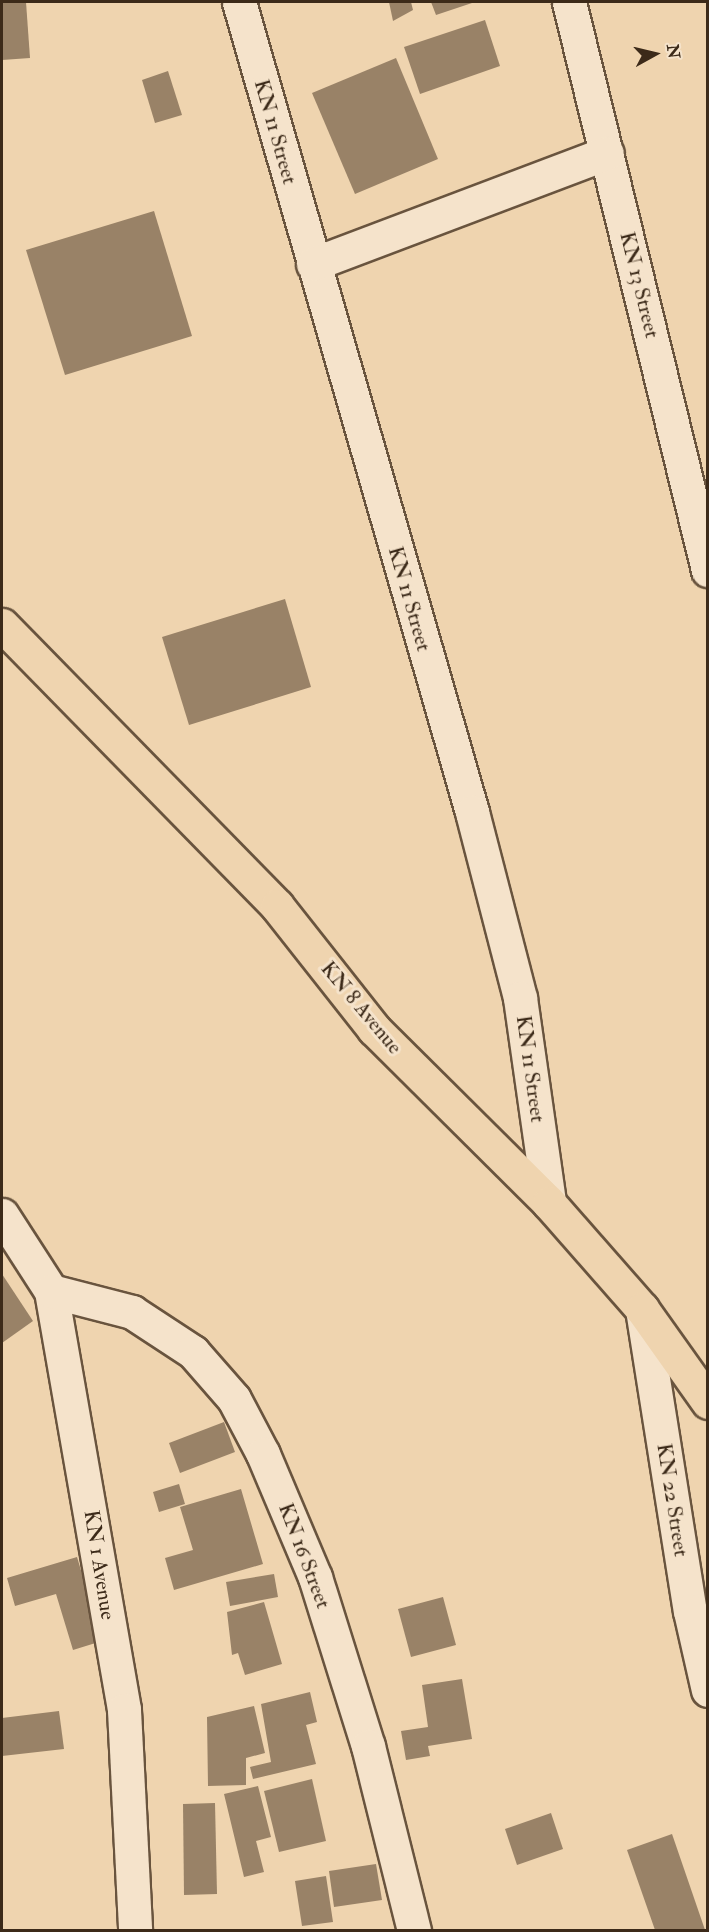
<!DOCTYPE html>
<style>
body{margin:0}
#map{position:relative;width:709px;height:1932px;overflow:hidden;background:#efd4af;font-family:"IM FELL Double Pica",serif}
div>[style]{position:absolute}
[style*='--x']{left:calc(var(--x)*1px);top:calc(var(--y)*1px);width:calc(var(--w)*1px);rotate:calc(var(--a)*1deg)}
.building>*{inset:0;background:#998267}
.roads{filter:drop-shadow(2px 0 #69543e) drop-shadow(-2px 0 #69543e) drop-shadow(0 2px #69543e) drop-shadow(0 -2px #69543e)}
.minor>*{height:33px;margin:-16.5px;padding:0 16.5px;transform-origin:16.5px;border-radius:16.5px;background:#f5e3cb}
.major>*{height:33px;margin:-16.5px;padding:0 16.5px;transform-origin:16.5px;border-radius:16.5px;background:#efd4af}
span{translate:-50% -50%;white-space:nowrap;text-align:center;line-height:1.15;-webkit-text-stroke:6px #f5e3cb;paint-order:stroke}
.street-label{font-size:21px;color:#3c2a19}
.frame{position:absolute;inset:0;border:3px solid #3c2a19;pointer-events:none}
.north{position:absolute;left:625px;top:24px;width:60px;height:60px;-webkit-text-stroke:4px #f5e3cb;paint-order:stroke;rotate:82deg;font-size:16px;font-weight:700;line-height:24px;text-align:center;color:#3c2a19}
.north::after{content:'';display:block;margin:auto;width:21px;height:27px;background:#3c2a19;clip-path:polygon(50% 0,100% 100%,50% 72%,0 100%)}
</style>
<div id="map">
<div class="building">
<div style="clip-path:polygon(2px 2px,26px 2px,30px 58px,2px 60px)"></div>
<div style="clip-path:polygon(389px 2px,411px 2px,413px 10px,393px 21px)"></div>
<div style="clip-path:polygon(431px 2px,475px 2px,436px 15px)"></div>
<div style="clip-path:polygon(485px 20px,500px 66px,420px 94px,404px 47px)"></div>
<div style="clip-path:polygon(396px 58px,438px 159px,355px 194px,312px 93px)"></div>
<div style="clip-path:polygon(168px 71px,182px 115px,155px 123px,142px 80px)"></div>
<div style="clip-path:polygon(154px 211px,192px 336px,65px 375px,26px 250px)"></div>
<div style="clip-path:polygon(285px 599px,311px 687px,189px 725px,162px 637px)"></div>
<div style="clip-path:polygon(2px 1274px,33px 1321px,2px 1343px)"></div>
<div style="clip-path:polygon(224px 1422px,235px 1452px,180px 1473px,169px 1443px)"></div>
<div style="clip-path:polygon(179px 1484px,185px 1504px,159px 1512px,153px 1492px)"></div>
<div style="clip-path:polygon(241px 1489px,263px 1564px,174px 1590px,165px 1558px,193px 1550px,180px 1507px)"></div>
<div style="clip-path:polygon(77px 1557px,102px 1641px,73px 1650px,56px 1594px,15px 1606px,7px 1578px)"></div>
<div style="clip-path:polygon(274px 1574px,278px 1597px,230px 1606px,226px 1582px)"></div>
<div style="clip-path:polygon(443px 1597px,456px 1645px,411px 1657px,398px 1609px)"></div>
<div style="clip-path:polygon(264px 1602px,282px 1664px,245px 1675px,238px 1653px,232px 1655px,227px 1612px)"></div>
<div style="clip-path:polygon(462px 1679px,472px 1739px,428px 1746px,430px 1756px,406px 1760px,401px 1731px,428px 1727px,422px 1685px)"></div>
<div style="clip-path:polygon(310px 1692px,317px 1722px,306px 1725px,316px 1764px,253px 1779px,250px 1767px,271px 1762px,261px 1704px)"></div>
<div style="clip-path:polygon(254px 1706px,265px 1753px,246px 1758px,246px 1785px,208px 1786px,207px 1717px)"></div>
<div style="clip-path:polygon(59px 1711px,64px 1749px,2px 1756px,2px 1718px)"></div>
<div style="clip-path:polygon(312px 1779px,326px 1841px,279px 1852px,264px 1791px)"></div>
<div style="clip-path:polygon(258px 1786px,271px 1837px,256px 1841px,264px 1872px,244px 1877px,224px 1794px)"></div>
<div style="clip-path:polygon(215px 1803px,217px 1894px,184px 1895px,183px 1804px)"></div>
<div style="clip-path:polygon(551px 1813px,563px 1849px,517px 1865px,505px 1829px)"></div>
<div style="clip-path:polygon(672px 1834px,705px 1930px,655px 1930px,627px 1850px)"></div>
<div style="clip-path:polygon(376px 1864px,382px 1900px,334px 1907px,329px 1871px)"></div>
<div style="clip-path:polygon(326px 1876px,333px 1922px,302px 1926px,295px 1881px)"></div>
</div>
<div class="roads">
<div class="minor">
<div style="--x:239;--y:2;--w:843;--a:73.95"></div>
<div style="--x:472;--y:812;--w:192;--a:75.5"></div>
<div style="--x:520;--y:998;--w:207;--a:81.9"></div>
<div style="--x:569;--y:2;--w:585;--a:76.25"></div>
<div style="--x:313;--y:264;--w:314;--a:-20.7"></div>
<div style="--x:2;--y:1215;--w:90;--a:57.2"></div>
<div style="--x:51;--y:1291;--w:425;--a:80.1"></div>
<div style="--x:124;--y:1710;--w:220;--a:87.1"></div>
<div style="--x:51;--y:1291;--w:84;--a:14.5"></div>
<div style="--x:132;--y:1312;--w:73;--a:33.3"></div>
<div style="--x:193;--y:1352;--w:62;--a:48.9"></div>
<div style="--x:234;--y:1399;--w:62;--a:62.2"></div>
<div style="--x:263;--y:1454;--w:134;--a:67.1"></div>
<div style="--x:315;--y:1577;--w:177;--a:72.6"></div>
<div style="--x:368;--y:1746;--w:190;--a:76"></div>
<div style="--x:642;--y:1309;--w:306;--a:81"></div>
<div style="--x:690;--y:1611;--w:81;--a:77.2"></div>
</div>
<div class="major">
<div style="--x:2;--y:625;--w:393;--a:45.6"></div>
<div style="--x:277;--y:906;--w:157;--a:51.7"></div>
<div style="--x:374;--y:1029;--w:247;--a:44.8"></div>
<div style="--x:549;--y:1203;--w:141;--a:48.7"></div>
<div style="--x:642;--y:1309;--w:114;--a:54.6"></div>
</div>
</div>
<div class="street-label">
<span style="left:275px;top:132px;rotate:74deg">KN 11 Street</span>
<span style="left:639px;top:285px;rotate:76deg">KN 13 Street</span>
<span style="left:409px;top:599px;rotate:74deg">KN 11 Street</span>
<span style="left:361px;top:1008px;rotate:50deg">KN 8 Avenue</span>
<span style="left:530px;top:1069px;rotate:82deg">KN 11 Street</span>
<span style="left:672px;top:1500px;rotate:81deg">KN 22 Street</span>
<span style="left:304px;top:1556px;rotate:69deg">KN 16 Street</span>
<span style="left:99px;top:1565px;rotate:81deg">KN 1 Avenue</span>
</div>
<div class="frame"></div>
<div class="north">N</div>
</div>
